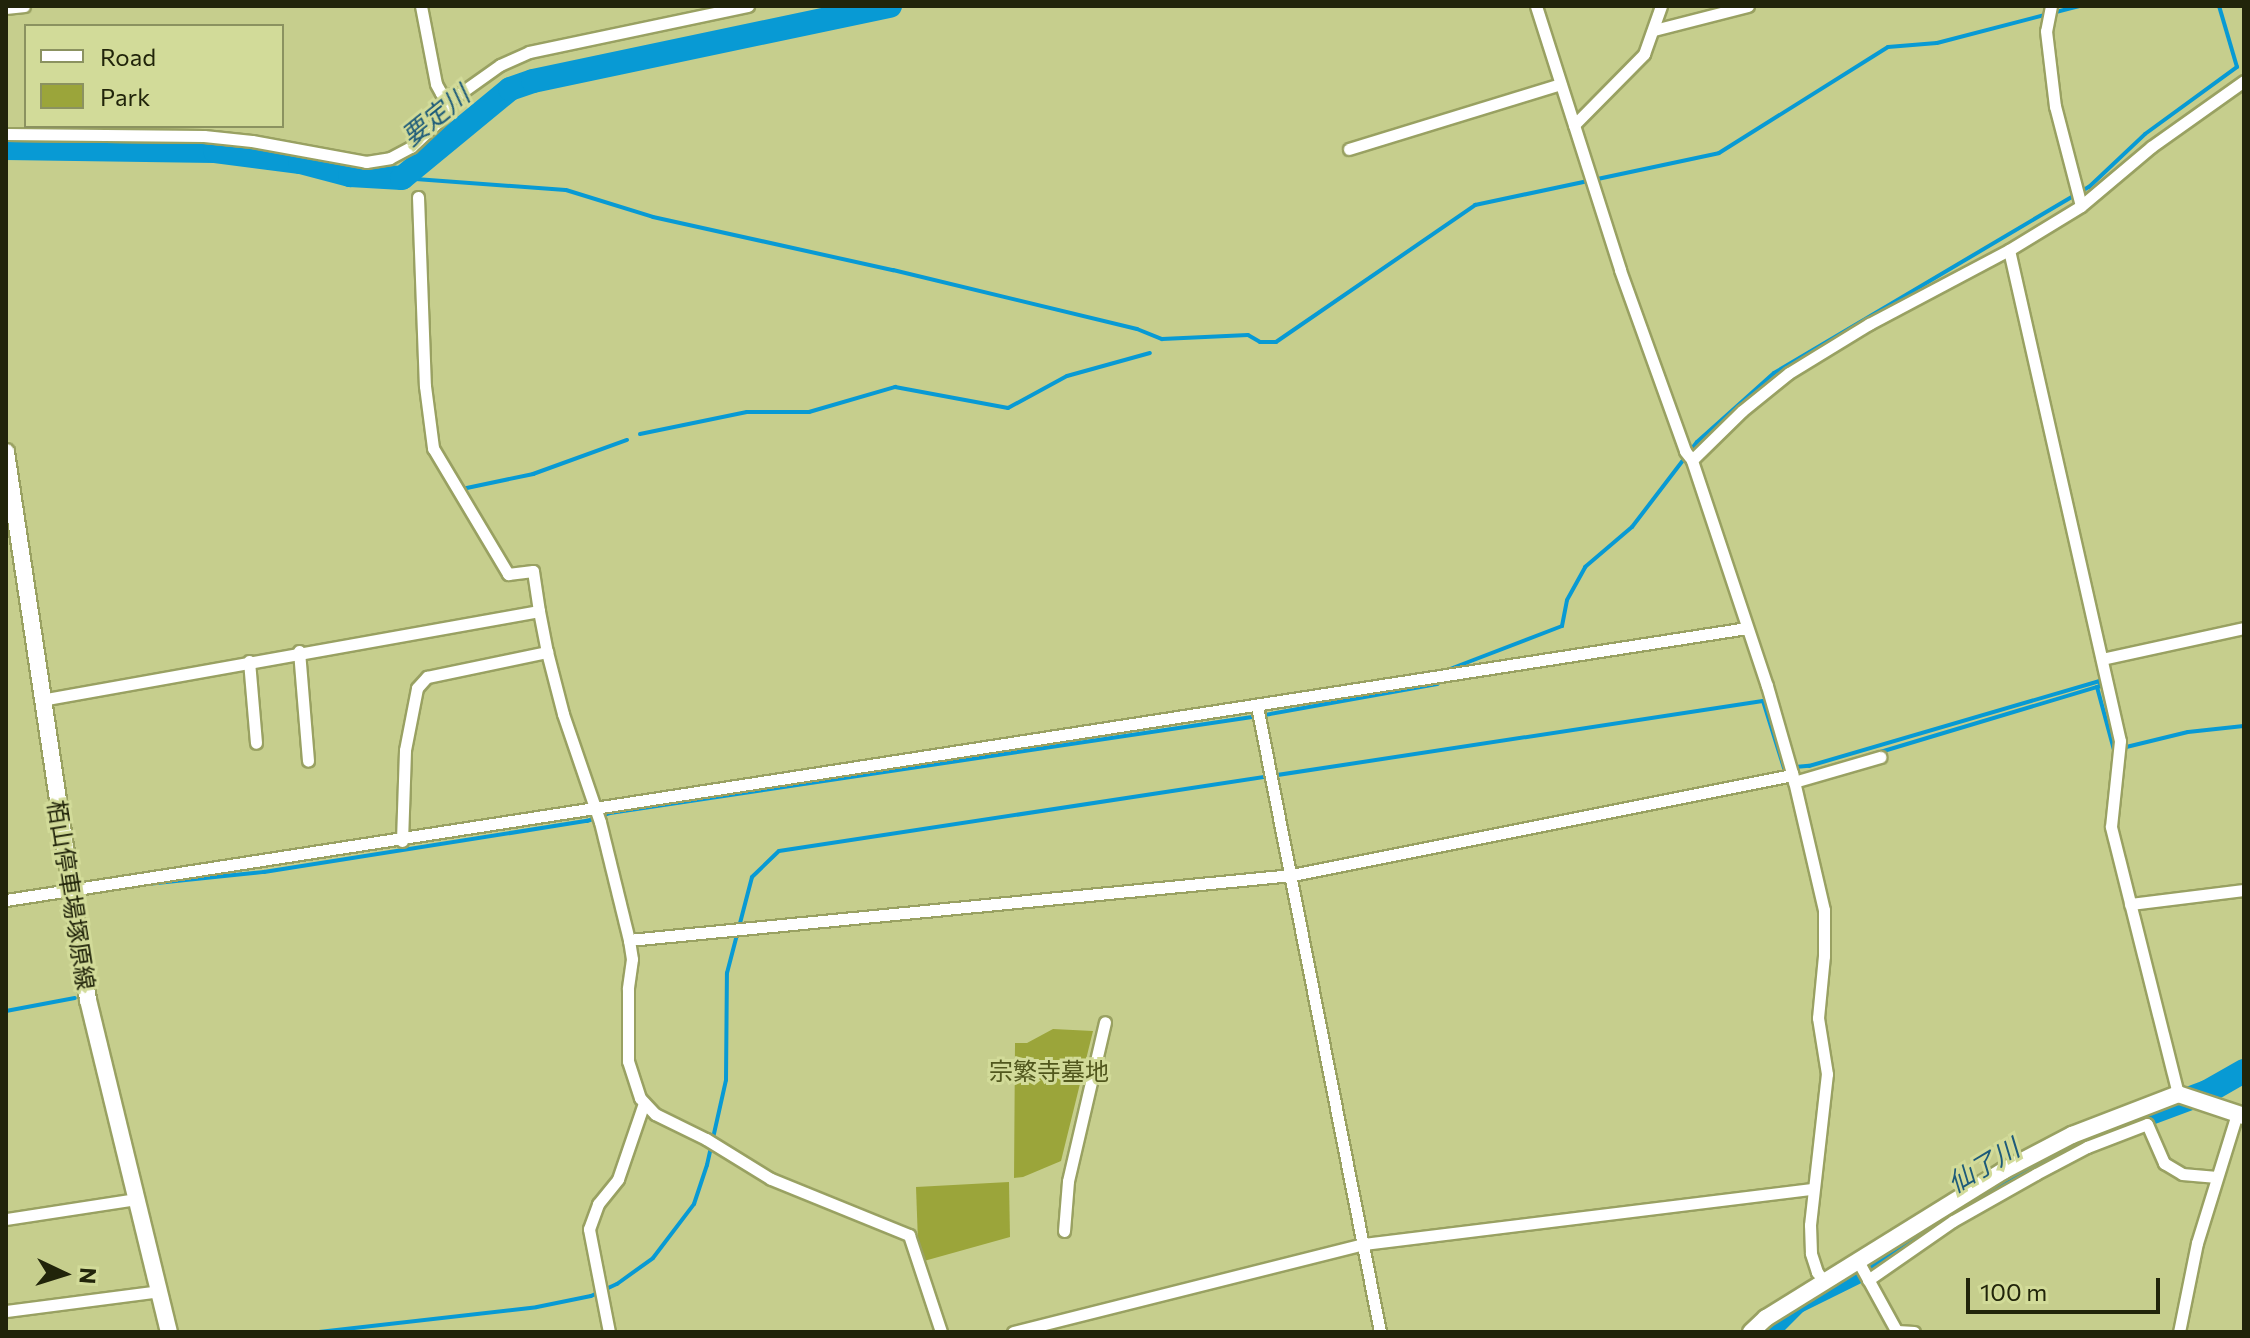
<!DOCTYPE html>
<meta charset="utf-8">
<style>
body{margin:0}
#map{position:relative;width:2250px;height:1338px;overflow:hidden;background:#c6ce8d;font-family:Commissioner,"Noto Sans JP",sans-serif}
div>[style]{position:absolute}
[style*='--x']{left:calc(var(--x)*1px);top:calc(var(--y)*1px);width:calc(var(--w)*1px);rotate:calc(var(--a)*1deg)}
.green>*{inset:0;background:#9ba53a}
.stream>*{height:4px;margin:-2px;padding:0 2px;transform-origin:2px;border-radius:2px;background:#089ad4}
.river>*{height:24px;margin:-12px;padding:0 12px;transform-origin:12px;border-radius:12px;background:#089ad4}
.roads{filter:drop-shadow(2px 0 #99a162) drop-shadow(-2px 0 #99a162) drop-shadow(0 2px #99a162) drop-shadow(0 -2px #99a162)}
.minor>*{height:11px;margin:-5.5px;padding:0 5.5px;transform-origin:5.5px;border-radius:5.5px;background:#fff}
.secondary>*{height:16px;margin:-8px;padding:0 8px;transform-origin:8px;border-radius:8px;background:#fff}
span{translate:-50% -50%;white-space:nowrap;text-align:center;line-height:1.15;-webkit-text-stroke:6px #d2db99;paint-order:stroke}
.street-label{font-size:24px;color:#21240a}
.park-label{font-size:24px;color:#51571d}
.water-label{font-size:26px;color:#1d5b7a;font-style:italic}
.frame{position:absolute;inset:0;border:8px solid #21240a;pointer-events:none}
.legend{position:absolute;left:24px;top:24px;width:260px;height:104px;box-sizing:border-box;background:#d2db99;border:2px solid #8b9260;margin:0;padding:10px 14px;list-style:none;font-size:24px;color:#21240a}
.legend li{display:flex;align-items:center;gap:16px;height:40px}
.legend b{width:40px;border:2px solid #8b9260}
.north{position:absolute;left:24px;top:1234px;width:80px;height:80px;-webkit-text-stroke:6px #d2db99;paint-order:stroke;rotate:94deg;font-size:22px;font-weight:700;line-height:32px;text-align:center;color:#21240a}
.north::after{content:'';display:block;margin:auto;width:28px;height:36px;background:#21240a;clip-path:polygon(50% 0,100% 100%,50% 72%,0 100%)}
.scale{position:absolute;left:1966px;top:1278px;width:194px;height:36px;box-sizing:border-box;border:4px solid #21240a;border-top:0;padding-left:10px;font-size:24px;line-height:28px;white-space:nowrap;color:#21240a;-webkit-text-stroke:6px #d2db99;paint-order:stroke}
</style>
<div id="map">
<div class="green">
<div style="clip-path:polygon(1053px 1029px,1093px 1031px,1061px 1161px,1023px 1177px,1014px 1178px,1015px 1043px,1027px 1043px)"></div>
<div style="clip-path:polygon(1009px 1182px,1010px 1237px,924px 1261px,918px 1242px,916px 1187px)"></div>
</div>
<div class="stream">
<div style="--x:402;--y:178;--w:164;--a:4.2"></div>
<div style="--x:566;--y:190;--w:91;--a:17.2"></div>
<div style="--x:653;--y:217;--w:246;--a:12.5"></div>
<div style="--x:893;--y:270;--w:251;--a:13.6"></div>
<div style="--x:1137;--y:329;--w:27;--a:22"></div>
<div style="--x:1162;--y:339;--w:86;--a:-2.7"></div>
<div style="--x:1248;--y:335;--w:14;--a:30"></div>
<div style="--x:1260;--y:342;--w:16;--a:0"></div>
<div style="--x:1276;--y:342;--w:242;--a:-34.5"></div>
<div style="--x:1475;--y:205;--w:249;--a:-12"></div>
<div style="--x:1719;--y:153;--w:199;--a:-32.1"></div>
<div style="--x:1888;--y:47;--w:49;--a:-4.7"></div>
<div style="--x:1937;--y:43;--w:147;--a:-14.6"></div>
<div style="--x:640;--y:434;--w:109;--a:-11.6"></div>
<div style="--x:747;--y:412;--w:62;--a:0"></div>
<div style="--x:809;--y:412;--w:90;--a:-16.2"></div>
<div style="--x:895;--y:387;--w:115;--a:10.5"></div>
<div style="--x:1008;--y:408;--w:67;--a:-28.5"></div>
<div style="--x:1067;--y:376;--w:86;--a:-15.5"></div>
<div style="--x:462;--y:489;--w:73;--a:-11.9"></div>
<div style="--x:533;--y:474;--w:100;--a:-19.9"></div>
<div style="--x:1450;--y:669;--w:120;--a:-21"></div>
<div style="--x:1562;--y:626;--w:26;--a:-79"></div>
<div style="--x:1567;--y:600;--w:38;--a:-61"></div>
<div style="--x:1585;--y:567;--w:62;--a:-40.4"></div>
<div style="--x:1632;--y:527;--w:107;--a:-52.6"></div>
<div style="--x:1697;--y:442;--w:103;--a:-41.9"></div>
<div style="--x:1774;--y:373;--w:366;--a:-30.6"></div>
<div style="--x:2089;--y:187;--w:77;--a:-43.4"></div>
<div style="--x:2145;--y:134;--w:114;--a:-36.1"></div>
<div style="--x:2237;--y:67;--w:64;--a:-106.4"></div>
<div style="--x:1877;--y:753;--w:230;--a:-16.7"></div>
<div style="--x:147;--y:884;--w:118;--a:-5.9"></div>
<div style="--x:264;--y:872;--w:327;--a:-9"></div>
<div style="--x:587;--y:821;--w:24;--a:-19"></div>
<div style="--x:610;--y:813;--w:656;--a:-8.5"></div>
<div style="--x:1259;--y:716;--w:181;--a:-10.2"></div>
<div style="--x:1437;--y:684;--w:7;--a:-45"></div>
<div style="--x:6;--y:1011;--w:70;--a:-10.7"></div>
<div style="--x:319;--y:1332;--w:219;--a:-6.5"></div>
<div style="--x:537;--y:1307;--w:55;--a:-11.5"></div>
<div style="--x:591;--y:1296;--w:29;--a:-25"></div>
<div style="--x:617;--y:1284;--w:44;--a:-35.8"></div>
<div style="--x:653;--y:1258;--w:68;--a:-52.8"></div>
<div style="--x:694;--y:1204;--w:41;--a:-71.6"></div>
<div style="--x:707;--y:1165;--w:87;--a:-77.4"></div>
<div style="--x:726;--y:1080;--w:107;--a:-89.5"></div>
<div style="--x:727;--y:973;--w:99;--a:-75.4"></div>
<div style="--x:752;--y:877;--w:37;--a:-44"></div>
<div style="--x:779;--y:851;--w:995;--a:-8.67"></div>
<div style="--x:1763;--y:701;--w:70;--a:72.6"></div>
<div style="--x:1784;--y:768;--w:25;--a:-5"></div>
<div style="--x:1809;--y:766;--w:302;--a:-16.3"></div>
<div style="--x:2099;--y:681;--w:5;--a:68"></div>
<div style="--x:2101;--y:686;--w:4;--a:166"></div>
<div style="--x:2097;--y:687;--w:65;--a:74.9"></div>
<div style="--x:2114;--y:750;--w:76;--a:-13.7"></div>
<div style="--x:2188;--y:732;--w:56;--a:-6.1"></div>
</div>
<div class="river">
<div style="--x:6;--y:148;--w:209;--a:0.8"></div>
<div style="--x:215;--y:151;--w:86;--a:7.4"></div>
<div style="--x:300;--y:162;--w:52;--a:14.6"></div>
<div style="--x:350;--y:175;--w:52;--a:3.3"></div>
<div style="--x:402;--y:178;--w:140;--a:-39.5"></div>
<div style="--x:510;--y:89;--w:24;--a:-19"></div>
<div style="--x:533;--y:81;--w:365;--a:-11.9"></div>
<div style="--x:2129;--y:1121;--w:83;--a:-20.4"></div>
<div style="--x:2207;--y:1092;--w:43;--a:-29.6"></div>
<div style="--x:1766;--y:1332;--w:42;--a:-45"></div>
<div style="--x:1796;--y:1302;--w:93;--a:-26.3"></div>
<div style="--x:1879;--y:1261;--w:99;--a:-33.9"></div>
<div style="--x:1961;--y:1206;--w:132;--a:-29.5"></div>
</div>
<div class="roads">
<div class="minor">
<div style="--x:421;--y:6;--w:79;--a:79.1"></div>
<div style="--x:436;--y:84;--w:10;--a:61"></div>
<div style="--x:441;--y:93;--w:15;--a:16"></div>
<div style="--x:455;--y:97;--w:55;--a:-35.4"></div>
<div style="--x:500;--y:65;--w:32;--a:-24"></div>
<div style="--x:529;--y:52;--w:224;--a:-11.9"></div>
<div style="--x:1536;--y:6;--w:277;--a:72.3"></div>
<div style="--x:1620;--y:270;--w:192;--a:70.2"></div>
<div style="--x:1685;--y:451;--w:11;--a:52"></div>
<div style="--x:2051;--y:6;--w:25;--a:101"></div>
<div style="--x:2046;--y:31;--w:76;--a:83.2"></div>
<div style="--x:2055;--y:106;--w:103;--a:75.4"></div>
<div style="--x:6;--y:8;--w:18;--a:-6"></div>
<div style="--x:1654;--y:30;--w:97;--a:-14.3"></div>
<div style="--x:1574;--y:125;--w:100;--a:-45.4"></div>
<div style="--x:1644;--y:54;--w:51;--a:-70.5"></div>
<div style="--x:6;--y:134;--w:198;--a:0.6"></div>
<div style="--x:204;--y:136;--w:48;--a:5.9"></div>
<div style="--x:252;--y:141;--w:116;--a:10.4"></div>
<div style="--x:366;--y:162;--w:24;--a:-9"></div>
<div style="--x:390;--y:158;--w:24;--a:-28"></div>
<div style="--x:411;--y:147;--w:45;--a:-43.2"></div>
<div style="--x:444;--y:116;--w:20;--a:-79"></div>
<div style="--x:1349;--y:149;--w:221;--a:-17.1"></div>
<div style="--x:418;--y:197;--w:189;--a:87.9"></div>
<div style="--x:425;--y:386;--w:63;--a:82.6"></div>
<div style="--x:433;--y:448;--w:147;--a:59.2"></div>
<div style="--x:508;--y:574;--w:25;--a:-7"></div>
<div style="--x:533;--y:571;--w:40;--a:81.5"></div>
<div style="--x:2009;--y:250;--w:84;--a:-31.4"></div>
<div style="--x:2081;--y:206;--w:92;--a:-40.1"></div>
<div style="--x:2151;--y:147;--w:114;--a:-35.4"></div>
<div style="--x:299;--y:651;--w:110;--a:85.3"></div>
<div style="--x:2102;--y:659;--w:145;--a:-12.3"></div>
<div style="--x:249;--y:661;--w:82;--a:85.1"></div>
<div style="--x:41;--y:700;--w:506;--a:-10.13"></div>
<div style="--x:539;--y:611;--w:42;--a:79"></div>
<div style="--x:1257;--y:706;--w:638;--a:78.88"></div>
<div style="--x:1794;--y:782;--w:90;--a:-16.2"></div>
<div style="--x:402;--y:841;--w:91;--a:-88.1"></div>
<div style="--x:405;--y:750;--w:63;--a:-79"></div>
<div style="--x:417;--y:688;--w:15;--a:-48"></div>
<div style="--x:427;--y:677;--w:123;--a:-11.8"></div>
<div style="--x:547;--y:652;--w:64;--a:75.5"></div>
<div style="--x:563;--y:714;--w:114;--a:71.1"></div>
<div style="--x:600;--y:822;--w:122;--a:76.2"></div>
<div style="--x:629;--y:940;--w:19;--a:81"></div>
<div style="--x:632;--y:959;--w:30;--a:98"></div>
<div style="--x:628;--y:989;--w:72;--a:90"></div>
<div style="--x:628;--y:1061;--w:39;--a:72"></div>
<div style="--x:640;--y:1098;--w:22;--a:47"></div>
<div style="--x:655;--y:1114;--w:57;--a:26.1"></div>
<div style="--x:706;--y:1139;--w:76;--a:31.6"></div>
<div style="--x:771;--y:1179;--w:149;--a:22.1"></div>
<div style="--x:909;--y:1235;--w:102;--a:71.7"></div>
<div style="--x:6;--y:900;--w:1761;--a:-8.88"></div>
<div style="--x:2130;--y:904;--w:115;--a:-7"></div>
<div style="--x:629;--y:940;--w:666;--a:-5.6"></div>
<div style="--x:1292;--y:875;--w:510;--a:-11.31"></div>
<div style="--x:6;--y:1219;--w:133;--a:-8.7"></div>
<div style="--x:1064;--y:1231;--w:50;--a:-85.4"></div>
<div style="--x:1068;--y:1181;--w:163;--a:-76.9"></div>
<div style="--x:1858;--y:1261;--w:81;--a:61.2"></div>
<div style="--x:1868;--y:1280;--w:103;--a:-34.8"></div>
<div style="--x:1953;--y:1221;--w:95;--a:-29.5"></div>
<div style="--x:2036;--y:1174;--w:58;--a:-27.9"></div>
<div style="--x:2087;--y:1147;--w:64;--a:-21"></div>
<div style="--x:2147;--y:1124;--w:43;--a:66.4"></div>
<div style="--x:2164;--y:1163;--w:21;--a:31"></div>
<div style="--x:2182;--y:1174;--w:32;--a:5"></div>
<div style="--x:1825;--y:1282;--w:13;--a:-129"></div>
<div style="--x:1817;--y:1272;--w:20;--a:-108"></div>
<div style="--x:1811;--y:1253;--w:28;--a:-92"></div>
<div style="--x:1810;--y:1225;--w:152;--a:-83.6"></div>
<div style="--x:1827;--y:1074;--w:57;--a:-99.1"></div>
<div style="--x:1818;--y:1018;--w:62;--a:-84.5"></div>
<div style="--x:1824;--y:956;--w:46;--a:-90"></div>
<div style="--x:1824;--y:910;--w:141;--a:-103.1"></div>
<div style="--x:1792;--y:773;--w:91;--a:-106"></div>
<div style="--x:1767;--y:686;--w:238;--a:-108.4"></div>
<div style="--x:1692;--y:460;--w:70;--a:-44.4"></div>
<div style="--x:1742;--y:411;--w:60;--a:-39"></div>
<div style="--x:1789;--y:373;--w:94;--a:-31.5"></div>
<div style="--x:1869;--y:324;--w:158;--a:-27.9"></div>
<div style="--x:2009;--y:250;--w:503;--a:77.26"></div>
<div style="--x:2120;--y:741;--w:86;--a:96"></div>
<div style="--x:2111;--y:827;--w:275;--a:75.9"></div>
<div style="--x:6;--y:1311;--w:154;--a:-7.4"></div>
<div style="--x:1897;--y:1331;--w:17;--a:3"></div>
<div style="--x:609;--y:1332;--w:105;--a:-101"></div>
<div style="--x:589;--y:1229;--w:27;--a:-70"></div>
<div style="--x:598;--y:1204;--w:32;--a:-51"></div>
<div style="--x:618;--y:1179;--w:80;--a:-71.1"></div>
<div style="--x:1013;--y:1332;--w:361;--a:-14.1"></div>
<div style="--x:1363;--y:1244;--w:453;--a:-7"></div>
<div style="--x:2179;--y:1332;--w:91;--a:-78.6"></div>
<div style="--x:2197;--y:1243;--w:135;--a:-72.8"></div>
</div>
<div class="secondary">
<div style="--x:6;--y:452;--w:554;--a:81.49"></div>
<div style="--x:88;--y:1000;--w:342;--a:76.3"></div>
<div style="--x:1751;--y:1332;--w:21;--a:-43"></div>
<div style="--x:1766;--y:1318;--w:279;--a:-31.8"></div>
<div style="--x:2003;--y:1171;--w:78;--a:-27.6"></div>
<div style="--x:2072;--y:1135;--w:114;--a:-21.1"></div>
<div style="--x:2178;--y:1094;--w:70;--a:18.4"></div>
</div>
</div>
<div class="street-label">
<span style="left:72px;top:895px;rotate:81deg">栢山停車場塚原線</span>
</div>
<div class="park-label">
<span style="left:1049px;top:1071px">宗繁寺墓地</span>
</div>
<div class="water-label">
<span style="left:435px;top:115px;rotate:-39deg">要定川</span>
<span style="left:1983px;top:1165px;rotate:-31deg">仙了川</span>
</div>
<div class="frame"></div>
<ul class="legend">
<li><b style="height:10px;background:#fff"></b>Road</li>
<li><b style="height:22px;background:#9ba53a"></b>Park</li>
</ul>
<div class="north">N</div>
<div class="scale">100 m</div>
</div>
